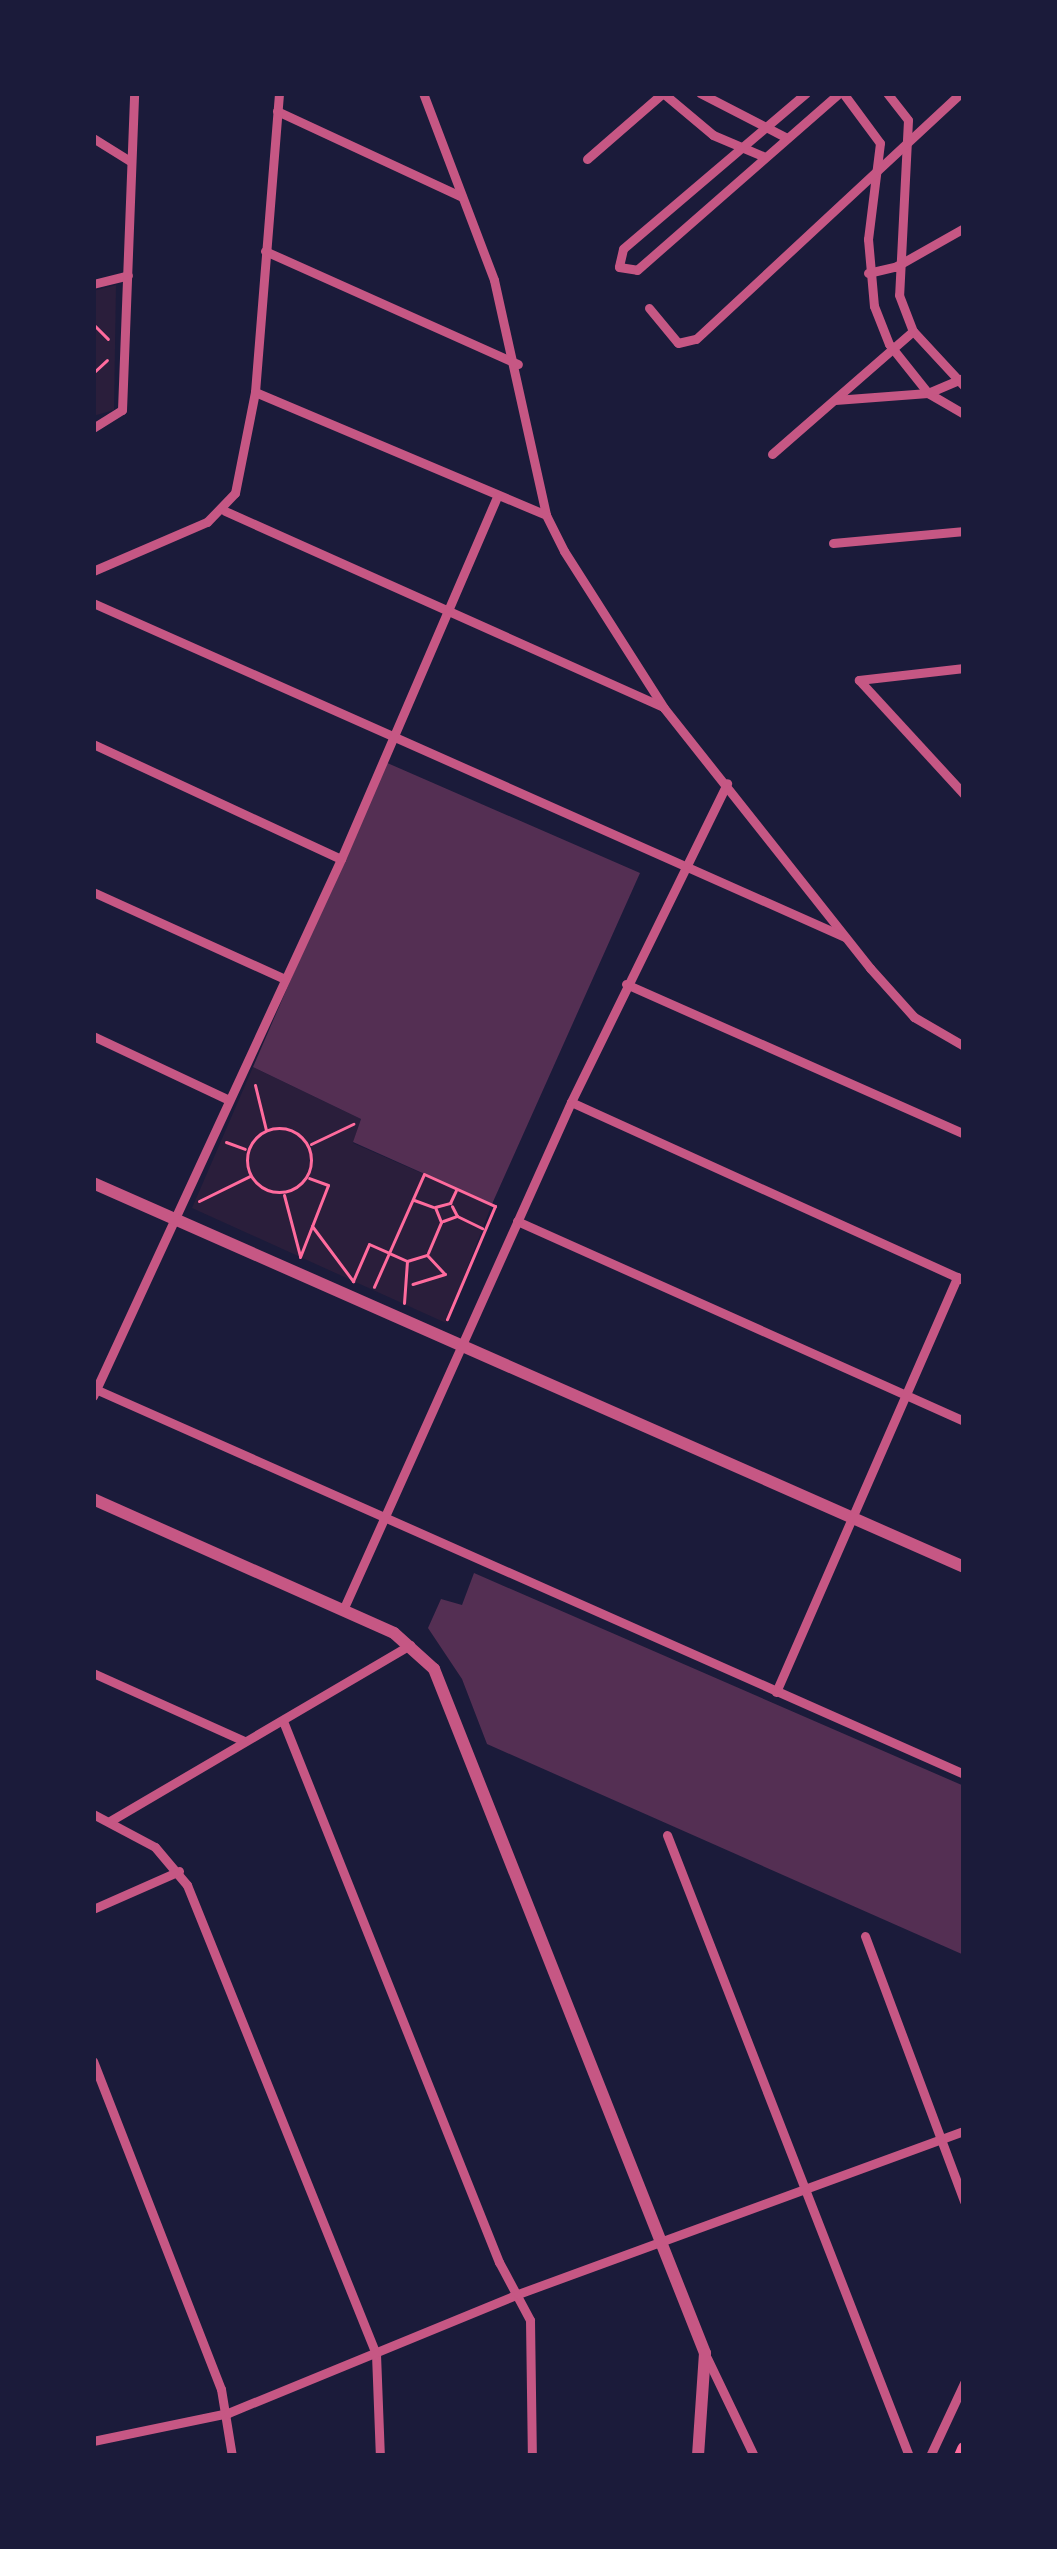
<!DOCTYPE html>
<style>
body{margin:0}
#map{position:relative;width:1057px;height:2549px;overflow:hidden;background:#1b1b3a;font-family:Overpass,sans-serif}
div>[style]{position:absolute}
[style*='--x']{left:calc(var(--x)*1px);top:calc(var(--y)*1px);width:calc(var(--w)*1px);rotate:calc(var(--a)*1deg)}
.green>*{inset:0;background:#2a1e3b}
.building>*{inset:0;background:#542f53}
.path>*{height:3px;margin:-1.5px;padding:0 1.5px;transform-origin:1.5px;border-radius:1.5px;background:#ff6b9d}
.path>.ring{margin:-1.5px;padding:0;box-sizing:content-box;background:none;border:3px solid #ff6b9d;border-radius:50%}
.minor>*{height:9px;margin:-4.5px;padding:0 4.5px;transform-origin:4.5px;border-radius:4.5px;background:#c65784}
.tertiary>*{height:12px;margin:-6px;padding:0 6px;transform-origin:6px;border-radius:6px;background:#c65784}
.primary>*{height:15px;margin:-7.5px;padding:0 7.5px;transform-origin:7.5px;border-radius:7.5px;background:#ff6b9d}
span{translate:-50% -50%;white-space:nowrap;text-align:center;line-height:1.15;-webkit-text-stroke:12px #1b1b3a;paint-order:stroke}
.frame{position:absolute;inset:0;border:96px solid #1b1b3a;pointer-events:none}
</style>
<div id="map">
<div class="green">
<div style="clip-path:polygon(116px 285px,114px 410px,93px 416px,93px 291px)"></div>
<div style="clip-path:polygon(253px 1067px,361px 1119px,353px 1143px,492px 1204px,446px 1323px,192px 1208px)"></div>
</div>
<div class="building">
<div style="clip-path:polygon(385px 762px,640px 873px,492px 1204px,353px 1142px,361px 1119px,253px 1067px)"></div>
<div style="clip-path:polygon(474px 1573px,964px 1786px,964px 1955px,487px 1744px,462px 1679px,428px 1628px,441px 1599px,462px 1605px)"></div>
</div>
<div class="path">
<div style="--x:93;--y:324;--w:21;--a:45"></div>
<div style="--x:93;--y:373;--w:19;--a:-43"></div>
<div style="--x:255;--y:1085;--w:46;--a:76.3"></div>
<div class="ring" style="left:247px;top:1128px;width:61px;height:61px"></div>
<div style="--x:226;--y:1142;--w:20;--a:20"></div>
<div style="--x:311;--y:1144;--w:47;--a:-25.5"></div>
<div style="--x:284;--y:1195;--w:63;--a:75.3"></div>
<div style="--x:414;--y:1200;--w:20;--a:20"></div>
<div style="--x:199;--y:1201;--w:57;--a:-26.1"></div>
<div style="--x:457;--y:1216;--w:28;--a:26"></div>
<div style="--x:443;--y:1221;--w:15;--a:-20"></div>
<div style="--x:457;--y:1216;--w:11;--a:-117"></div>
<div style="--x:312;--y:1226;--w:69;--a:53.3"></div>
<div style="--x:353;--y:1281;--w:40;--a:-66.6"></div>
<div style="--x:369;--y:1244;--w:22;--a:24"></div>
<div style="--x:389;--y:1253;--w:37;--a:114"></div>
<div style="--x:428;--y:1253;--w:34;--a:-67"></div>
<div style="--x:441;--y:1222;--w:16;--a:-112"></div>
<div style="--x:435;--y:1207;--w:16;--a:-15"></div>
<div style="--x:450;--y:1203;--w:14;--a:-65"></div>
<div style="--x:300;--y:1257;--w:77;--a:-68.7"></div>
<div style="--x:328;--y:1185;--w:20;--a:-160"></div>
<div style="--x:407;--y:1261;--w:21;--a:-17"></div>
<div style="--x:427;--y:1255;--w:26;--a:47"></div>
<div style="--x:445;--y:1274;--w:34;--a:163"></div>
<div style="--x:404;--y:1303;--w:42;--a:-85.9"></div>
<div style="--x:407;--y:1261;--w:20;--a:-156"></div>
<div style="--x:389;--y:1253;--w:86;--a:-66.1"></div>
<div style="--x:424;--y:1174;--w:78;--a:24.3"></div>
<div style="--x:495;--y:1206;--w:123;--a:113"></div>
</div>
<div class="minor">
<div style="--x:423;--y:93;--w:200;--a:69.2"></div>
<div style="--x:494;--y:280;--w:241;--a:77.5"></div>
<div style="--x:546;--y:515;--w:40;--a:63.4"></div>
<div style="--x:564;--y:551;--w:186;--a:57.5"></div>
<div style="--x:664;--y:708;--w:332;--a:51.6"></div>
<div style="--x:870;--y:968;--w:66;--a:48.1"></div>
<div style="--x:914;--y:1017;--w:58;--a:30.1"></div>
<div style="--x:663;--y:93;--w:65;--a:40"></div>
<div style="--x:713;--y:135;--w:56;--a:22.9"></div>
<div style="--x:700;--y:93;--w:98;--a:27.3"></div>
<div style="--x:806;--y:93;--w:240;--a:139.6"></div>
<div style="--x:623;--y:249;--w:18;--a:103"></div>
<div style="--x:619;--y:267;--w:18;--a:9"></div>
<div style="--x:637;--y:270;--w:269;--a:-41.2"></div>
<div style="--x:843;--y:93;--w:62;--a:53.5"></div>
<div style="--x:880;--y:143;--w:97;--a:97.1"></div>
<div style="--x:868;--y:239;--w:67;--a:84.9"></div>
<div style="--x:874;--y:306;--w:41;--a:68.5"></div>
<div style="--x:889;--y:344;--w:63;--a:51.5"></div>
<div style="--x:928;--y:393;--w:42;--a:30.3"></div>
<div style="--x:887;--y:93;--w:34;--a:52"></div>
<div style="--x:908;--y:120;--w:175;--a:92.9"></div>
<div style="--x:899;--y:295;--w:39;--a:69"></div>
<div style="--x:913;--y:331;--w:75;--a:47.2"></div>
<div style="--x:277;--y:111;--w:204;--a:24.9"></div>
<div style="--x:93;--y:138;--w:44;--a:31.9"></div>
<div style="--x:587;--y:159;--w:101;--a:-41"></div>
<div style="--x:265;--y:251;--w:277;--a:24.1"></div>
<div style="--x:868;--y:273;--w:28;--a:-13"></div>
<div style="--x:895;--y:267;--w:79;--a:-29.5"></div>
<div style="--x:93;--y:284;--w:36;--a:-14"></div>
<div style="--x:649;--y:308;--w:45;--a:50.4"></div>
<div style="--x:678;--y:343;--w:18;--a:-13"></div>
<div style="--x:696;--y:339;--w:362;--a:-42.9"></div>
<div style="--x:255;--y:392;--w:316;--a:22.9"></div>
<div style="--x:835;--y:400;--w:93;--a:-4.3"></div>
<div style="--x:928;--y:393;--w:39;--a:-23"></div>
<div style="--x:93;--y:428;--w:34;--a:-32"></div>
<div style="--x:122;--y:410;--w:317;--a:-87.8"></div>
<div style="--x:772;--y:454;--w:187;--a:-41.1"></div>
<div style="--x:225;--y:511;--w:480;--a:24.1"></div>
<div style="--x:833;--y:543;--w:132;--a:-5.2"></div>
<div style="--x:93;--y:571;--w:124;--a:-23.3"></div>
<div style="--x:207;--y:522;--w:40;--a:-46"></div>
<div style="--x:235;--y:493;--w:103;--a:-78.8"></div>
<div style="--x:255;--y:392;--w:300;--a:-85.4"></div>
<div style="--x:93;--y:603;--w:823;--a:23.95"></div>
<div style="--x:964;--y:668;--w:106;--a:173.5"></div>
<div style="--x:859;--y:680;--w:155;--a:47.4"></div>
<div style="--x:93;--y:744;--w:273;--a:24.9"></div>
<div style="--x:93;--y:892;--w:211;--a:24.4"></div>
<div style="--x:626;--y:984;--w:370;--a:23.9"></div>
<div style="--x:93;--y:1036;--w:150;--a:25.2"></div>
<div style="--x:571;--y:1102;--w:431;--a:24.4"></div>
<div style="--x:517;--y:1221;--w:490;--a:24.1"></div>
<div style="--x:93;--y:1388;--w:953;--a:23.9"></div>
<div style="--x:93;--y:1396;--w:592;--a:-65.21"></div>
<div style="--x:341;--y:859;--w:395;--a:-66.7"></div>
<div style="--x:343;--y:1610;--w:557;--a:-65.83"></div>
<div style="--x:571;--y:1102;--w:355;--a:-63.9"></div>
<div style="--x:93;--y:1673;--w:166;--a:24.2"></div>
<div style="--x:776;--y:1692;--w:453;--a:-66.4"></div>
<div style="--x:283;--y:1721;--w:583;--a:68.24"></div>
<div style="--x:499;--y:2262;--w:66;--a:61.9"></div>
<div style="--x:530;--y:2320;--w:136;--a:89.2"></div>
<div style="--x:93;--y:1814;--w:70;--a:28"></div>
<div style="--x:155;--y:1847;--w:50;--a:49.9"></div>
<div style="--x:187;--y:1885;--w:506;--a:68.05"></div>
<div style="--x:376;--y:2354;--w:102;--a:87.8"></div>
<div style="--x:110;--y:1821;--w:348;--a:-30.4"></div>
<div style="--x:667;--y:1835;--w:666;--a:68.71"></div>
<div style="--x:93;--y:1909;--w:94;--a:-23.8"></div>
<div style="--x:865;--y:1936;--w:283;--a:69.5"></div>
<div style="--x:93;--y:2061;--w:352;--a:68.7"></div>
<div style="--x:221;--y:2389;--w:68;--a:80.7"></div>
<div style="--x:707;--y:2358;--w:109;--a:64.4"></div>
<div style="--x:93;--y:2441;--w:138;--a:-11.7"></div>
<div style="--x:228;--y:2413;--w:313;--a:-22.3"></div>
<div style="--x:518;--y:2294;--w:475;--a:-20.1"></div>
<div style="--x:930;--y:2456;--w:81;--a:-65"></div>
</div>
<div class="tertiary">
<div style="--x:93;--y:1183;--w:952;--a:23.79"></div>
<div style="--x:93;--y:1499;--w:329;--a:24"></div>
<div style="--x:394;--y:1633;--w:54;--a:42"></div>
<div style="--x:434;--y:1669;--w:736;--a:68.39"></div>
<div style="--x:705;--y:2353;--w:103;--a:93.9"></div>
</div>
<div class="primary">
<div style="--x:961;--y:2456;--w:8;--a:-67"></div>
</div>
<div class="frame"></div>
</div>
